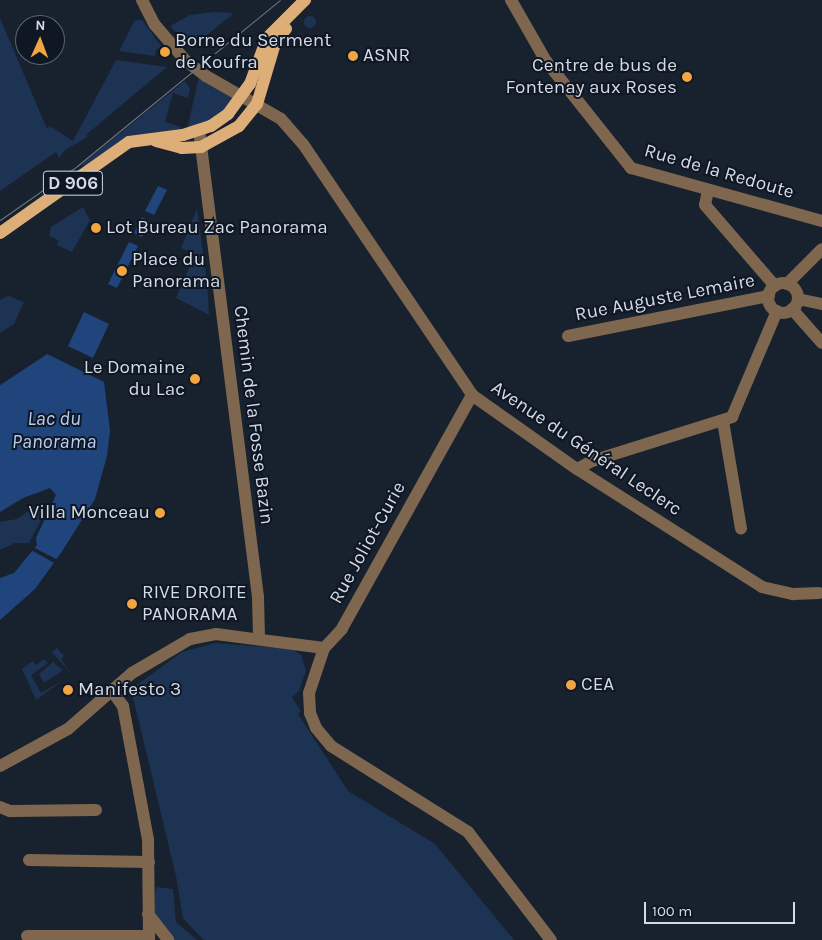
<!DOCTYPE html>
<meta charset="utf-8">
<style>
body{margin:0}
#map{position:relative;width:822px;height:940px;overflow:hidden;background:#18212e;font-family:Karla,sans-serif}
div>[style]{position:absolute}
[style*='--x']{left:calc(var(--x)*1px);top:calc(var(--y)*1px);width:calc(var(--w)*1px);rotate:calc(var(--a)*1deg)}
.green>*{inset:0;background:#1d3354}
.round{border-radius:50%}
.water>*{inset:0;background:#20457d}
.pier>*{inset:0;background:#18212e}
.minor>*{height:12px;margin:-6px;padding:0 6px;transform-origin:6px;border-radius:6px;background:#7e674e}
.minor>.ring{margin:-6px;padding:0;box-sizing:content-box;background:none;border:12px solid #7e674e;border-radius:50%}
.major>*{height:12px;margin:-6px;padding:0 6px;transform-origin:6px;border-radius:6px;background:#deae79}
.tram>*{height:1px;margin:-0.5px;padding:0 0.5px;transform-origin:0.5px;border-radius:0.5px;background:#717883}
.dots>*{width:14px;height:14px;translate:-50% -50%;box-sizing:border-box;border:2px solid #0f1724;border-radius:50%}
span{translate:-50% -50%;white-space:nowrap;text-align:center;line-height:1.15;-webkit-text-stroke:4px #0f1724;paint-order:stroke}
.shield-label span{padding:1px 4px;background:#0f1724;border:1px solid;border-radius:4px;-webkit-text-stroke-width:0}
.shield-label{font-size:18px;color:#d5dbe4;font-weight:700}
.poi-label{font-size:19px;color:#d5dbe4}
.left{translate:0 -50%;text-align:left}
.right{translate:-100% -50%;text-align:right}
.street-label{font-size:19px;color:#d5dbe4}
.water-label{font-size:20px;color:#b6cdef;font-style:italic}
.north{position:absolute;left:15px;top:15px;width:50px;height:50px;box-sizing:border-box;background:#0f1724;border:1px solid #5e6571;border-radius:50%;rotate:2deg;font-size:14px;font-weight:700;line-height:20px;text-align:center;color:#d5dbe4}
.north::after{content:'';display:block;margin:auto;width:18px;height:22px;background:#f2a541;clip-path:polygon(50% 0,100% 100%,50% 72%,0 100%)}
.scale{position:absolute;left:644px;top:902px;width:151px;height:22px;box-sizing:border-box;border:2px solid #d5dbe4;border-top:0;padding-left:6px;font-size:15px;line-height:18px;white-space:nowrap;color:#d5dbe4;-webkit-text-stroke:4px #0f1724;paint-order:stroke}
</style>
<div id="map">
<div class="green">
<div style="clip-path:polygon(214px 12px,234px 13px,190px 49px,170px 26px,190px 15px)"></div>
<div class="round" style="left:304px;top:16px;width:12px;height:12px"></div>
<div style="clip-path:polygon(0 18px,47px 129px,50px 126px,73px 141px,116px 60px,167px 67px,87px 134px,87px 137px,65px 150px,59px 158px,56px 152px,0 191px)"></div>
<div style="clip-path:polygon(135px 20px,142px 20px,162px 47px,156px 50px,155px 56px,119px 51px)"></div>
<div style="clip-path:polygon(199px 76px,231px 95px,232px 103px,210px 121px,187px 130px)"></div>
<div style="clip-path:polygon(185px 81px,190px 89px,188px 98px,173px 93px,165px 122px,181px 127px,180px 131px,137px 135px,84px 167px,82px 164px)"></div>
<div style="clip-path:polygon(83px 207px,90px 220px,72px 252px,57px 245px,58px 240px,49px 236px,51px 227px)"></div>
<div style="clip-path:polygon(197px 209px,207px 281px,209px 315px,176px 298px,195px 254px,181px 248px)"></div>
<div style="clip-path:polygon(8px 296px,24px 302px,14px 324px,0 333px,0 300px)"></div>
<div style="clip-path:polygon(34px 507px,44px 514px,29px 543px,15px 543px,0 550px,0 522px,17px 519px)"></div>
<div style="clip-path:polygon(215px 643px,292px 649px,301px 655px,306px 671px,299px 691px,292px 697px,301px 711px,298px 714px,348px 791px,435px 844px,514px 940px,204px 940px,195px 931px,183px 918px,176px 876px,132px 693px,134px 687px,182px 652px)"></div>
<div style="clip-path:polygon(57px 648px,64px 656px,61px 659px,71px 674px,52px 652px)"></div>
<div style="clip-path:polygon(44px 659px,48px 663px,31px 675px,41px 693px,63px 680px,36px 700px,22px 669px,33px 661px,36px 665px)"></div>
<div style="clip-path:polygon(53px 662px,63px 670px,44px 683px,39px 674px)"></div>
<div style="clip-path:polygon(156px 887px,173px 889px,176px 922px,197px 940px,171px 940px,153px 915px)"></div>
</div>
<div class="water">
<div style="clip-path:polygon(158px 186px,167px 190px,154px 215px,145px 211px)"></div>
<div style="clip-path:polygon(142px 217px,150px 222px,142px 237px,134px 233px)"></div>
<div style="clip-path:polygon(129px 242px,138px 246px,117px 288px,108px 284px)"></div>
<div style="clip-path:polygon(84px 312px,109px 324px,93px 358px,68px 346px)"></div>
<div style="clip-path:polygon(47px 354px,104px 382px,110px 430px,107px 456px,95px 499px,61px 553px,35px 589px,0 620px,0 578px,14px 573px,37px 545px,36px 538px,56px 495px,50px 488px,23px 498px,0 512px,0 385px)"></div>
</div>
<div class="pier">
<div style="clip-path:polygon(45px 352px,47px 354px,0 385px,0 382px)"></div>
<div style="clip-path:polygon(33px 547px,56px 559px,59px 560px,56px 564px,31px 550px)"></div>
</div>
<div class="minor">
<div style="--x:142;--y:0;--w:28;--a:63"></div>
<div style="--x:155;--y:25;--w:48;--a:49.3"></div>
<div style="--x:186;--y:61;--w:25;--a:37"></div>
<div style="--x:206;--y:76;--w:86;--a:29.8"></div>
<div style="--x:281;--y:119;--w:33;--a:49"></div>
<div style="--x:303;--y:144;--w:303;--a:56"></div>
<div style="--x:472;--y:395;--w:128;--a:35.2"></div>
<div style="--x:577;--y:469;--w:219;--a:32.5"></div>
<div style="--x:762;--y:587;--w:32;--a:13"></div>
<div style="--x:793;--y:594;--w:26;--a:-2"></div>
<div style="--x:511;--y:0;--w:70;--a:60.2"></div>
<div style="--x:546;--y:61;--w:137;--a:51.5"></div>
<div style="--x:631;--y:168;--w:198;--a:15.5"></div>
<div style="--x:199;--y:130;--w:471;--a:82.8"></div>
<div style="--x:258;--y:597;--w:41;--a:88.6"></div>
<div style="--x:708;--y:190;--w:15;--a:101"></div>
<div style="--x:705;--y:205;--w:107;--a:49.2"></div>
<div class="ring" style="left:768px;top:283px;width:18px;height:18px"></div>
<div style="--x:787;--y:284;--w:49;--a:-45"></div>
<div style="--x:798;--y:299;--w:25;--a:12"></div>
<div style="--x:792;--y:309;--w:45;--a:48.6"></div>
<div style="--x:568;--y:336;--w:205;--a:-11.3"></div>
<div style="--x:472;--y:395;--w:268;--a:119.1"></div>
<div style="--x:342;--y:629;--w:26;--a:133"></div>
<div style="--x:324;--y:648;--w:47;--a:108.4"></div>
<div style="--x:309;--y:693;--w:20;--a:87"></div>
<div style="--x:310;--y:713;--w:16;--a:68"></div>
<div style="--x:316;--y:728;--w:23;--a:50"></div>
<div style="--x:331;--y:746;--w:162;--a:32.1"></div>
<div style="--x:468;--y:832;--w:136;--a:52.5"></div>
<div style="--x:723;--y:421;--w:109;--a:80.5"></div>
<div style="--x:577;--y:469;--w:17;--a:-28"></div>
<div style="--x:592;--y:461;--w:147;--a:-17.4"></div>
<div style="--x:732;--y:417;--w:115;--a:-67"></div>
<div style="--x:112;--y:691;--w:19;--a:54"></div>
<div style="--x:123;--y:706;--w:136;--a:79.4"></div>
<div style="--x:148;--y:840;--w:100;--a:89.4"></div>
<div style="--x:0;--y:766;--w:77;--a:-28.6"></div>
<div style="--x:68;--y:729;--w:85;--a:-41.2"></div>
<div style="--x:132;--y:673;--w:67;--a:-30.4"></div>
<div style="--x:190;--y:639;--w:26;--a:-11"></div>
<div style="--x:216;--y:634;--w:109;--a:7.4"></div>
<div style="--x:0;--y:807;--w:11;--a:22"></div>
<div style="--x:10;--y:811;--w:86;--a:-0.7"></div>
<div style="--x:29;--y:860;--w:120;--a:1"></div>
<div style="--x:148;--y:914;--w:33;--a:52"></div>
<div style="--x:27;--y:936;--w:122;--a:0"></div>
</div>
<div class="major">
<div style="--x:156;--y:141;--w:27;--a:15"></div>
<div style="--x:182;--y:148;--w:19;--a:-3"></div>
<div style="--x:201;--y:147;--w:43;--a:-28.9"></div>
<div style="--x:239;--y:126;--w:28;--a:-51"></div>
<div style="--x:257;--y:104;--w:67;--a:-73.5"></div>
<div style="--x:276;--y:40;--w:15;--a:-48"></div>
<div style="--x:0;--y:233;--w:158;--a:-35.2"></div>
<div style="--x:129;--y:142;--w:54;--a:-7.4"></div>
<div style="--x:183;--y:135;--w:29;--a:-18"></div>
<div style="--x:211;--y:126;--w:21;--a:-35"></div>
<div style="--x:228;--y:114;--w:37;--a:-54"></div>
<div style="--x:250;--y:84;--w:49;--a:-69.7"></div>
<div style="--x:267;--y:38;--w:54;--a:-45"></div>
</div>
<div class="tram">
<div style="--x:0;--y:220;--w:94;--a:-35"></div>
<div style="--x:77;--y:166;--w:262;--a:-39.3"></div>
</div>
<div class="dots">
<div style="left:165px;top:52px;background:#f2a541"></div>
<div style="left:353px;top:56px;background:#f2a541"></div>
<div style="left:687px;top:77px;background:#f2a541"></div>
<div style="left:96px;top:228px;background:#f2a541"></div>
<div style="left:122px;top:271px;background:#f2a541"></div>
<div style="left:195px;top:379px;background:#f2a541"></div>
<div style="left:160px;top:513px;background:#f2a541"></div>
<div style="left:132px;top:604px;background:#f2a541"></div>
<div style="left:571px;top:685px;background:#f2a541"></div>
<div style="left:68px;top:690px;background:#f2a541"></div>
</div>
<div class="shield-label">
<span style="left:73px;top:183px">D 906</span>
</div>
<div class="poi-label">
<span class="left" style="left:175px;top:52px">Borne du Serment<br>de Koufra</span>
<span class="left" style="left:363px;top:56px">ASNR</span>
<span class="right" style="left:677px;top:77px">Centre de bus de<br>Fontenay aux Roses</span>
<span class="left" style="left:106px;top:228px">Lot Bureau Zac Panorama</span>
<span class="left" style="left:132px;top:271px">Place du<br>Panorama</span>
<span class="right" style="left:185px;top:379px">Le Domaine<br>du Lac</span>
<span class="right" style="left:150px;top:513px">Villa Monceau</span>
<span class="left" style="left:142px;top:604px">RIVE DROITE<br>PANORAMA</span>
<span class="left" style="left:581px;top:685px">CEA</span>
<span class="left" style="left:78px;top:690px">Manifesto 3</span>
</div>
<div class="street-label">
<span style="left:719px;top:172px;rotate:16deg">Rue de la Redoute</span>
<span style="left:665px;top:298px;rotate:-11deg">Rue Auguste Lemaire</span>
<span style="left:253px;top:415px;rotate:83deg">Chemin de la Fosse Bazin</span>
<span style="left:586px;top:449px;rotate:34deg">Avenue du Général Leclerc</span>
<span style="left:368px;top:543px;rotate:-61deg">Rue Joliot-Curie</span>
</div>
<div class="water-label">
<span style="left:54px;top:430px">Lac du<br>Panorama</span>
</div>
<div class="north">N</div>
<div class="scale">100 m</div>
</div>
